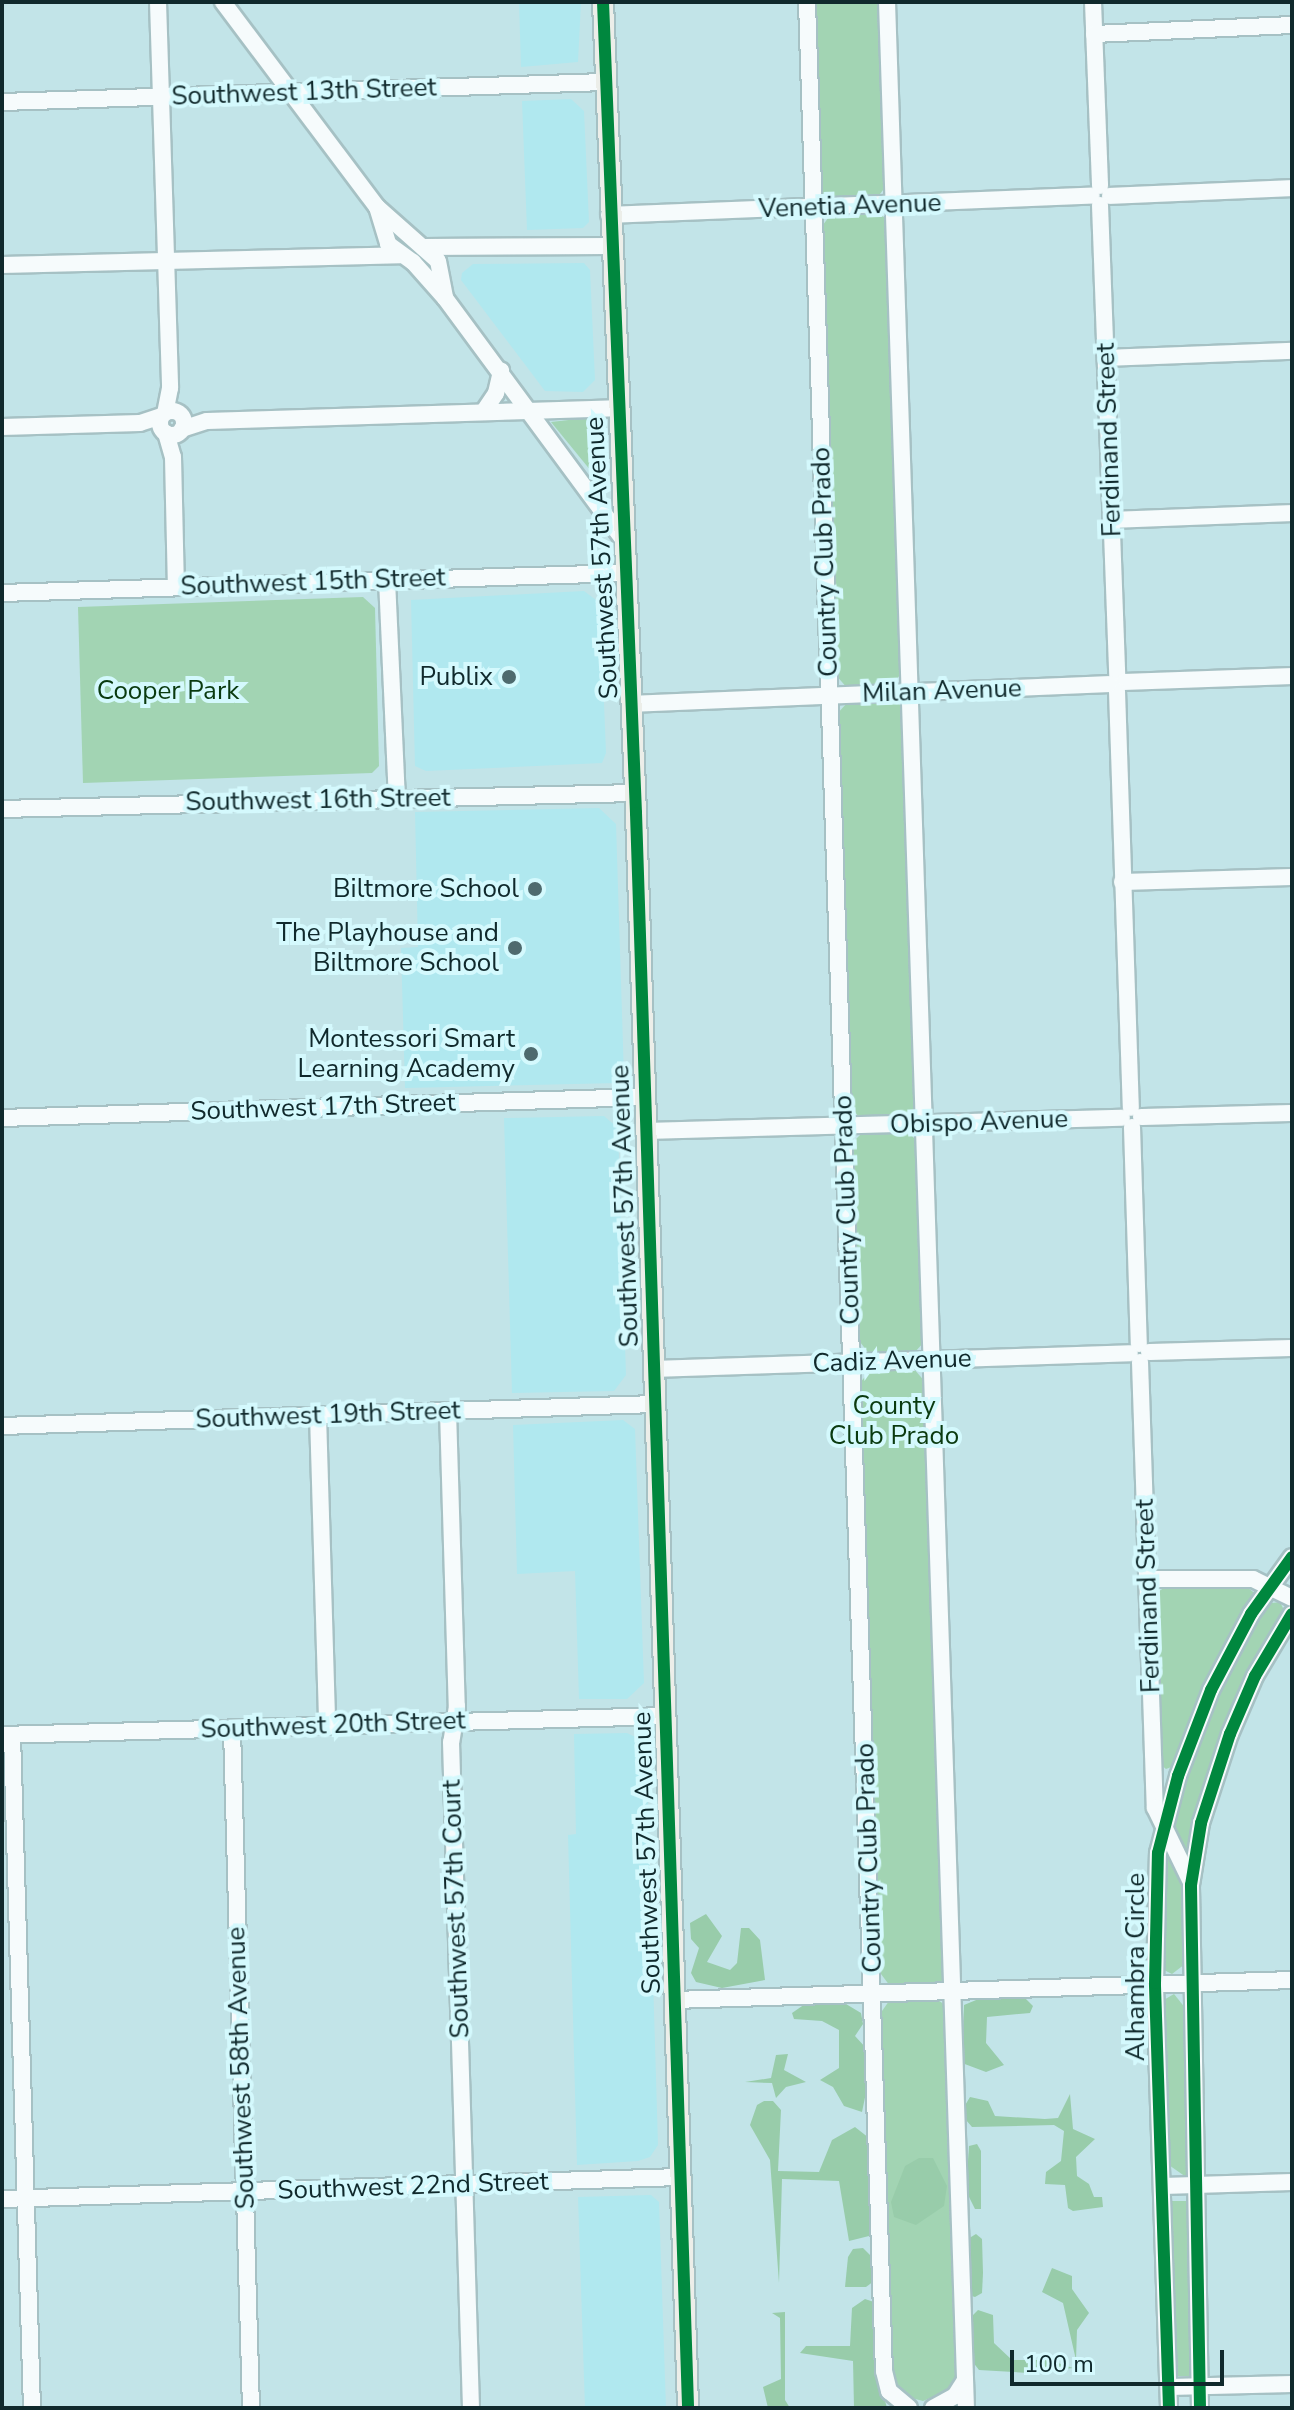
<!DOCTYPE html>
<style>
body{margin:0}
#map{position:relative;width:1294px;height:2410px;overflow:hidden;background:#c2e4e8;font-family:"Nunito Sans",sans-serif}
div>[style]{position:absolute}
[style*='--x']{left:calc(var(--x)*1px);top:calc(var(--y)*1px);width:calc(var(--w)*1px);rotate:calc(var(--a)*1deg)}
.built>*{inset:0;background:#b0e8ef}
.green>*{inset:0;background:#a2d4b3}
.forest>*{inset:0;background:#98ccaa}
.roads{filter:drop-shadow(2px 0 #a6c1c4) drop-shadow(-2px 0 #a6c1c4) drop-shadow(0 2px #a6c1c4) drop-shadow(0 -2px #a6c1c4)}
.minor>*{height:16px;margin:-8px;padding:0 8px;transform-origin:8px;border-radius:8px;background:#f6fbfc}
.minor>.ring{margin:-8px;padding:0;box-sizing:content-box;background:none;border:16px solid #f6fbfc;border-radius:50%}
.major>*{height:20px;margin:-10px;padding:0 10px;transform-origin:10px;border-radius:10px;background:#eceee9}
.cycleway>*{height:12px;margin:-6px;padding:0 6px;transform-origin:6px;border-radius:6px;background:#00873e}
.dots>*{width:22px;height:22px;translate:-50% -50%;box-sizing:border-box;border:4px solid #d4f9fd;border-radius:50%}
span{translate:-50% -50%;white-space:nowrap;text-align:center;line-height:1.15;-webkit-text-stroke:8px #d4f9fd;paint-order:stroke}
.street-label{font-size:26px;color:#10292c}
.poi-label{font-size:26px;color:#10292c}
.right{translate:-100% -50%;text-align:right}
.park-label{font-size:26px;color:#0a3a0f}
.frame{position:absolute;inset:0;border:4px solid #10292c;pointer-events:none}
.scale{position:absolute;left:1010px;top:2350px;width:214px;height:36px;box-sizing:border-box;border:4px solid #10292c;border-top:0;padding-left:10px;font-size:24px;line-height:28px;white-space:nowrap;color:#10292c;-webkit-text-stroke:6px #d4f9fd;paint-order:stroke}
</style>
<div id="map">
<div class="built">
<div style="clip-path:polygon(519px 2px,581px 2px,578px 62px,521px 67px)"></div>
<div style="clip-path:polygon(571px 99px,584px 111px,589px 222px,583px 228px,527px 230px,522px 101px)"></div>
<div style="clip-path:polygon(584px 263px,590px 270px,595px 380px,583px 392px,545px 391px,461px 280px,462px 273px,473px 264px)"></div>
<div style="clip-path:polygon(584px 591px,600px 603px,606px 753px,602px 763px,426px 771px,415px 766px,411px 600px)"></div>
<div style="clip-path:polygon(599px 808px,616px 824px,624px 1077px,619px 1083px,405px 1088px,401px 948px,418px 947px,415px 812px)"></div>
<div style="clip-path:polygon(604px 1116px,618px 1128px,626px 1375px,614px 1391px,512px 1393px,504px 1118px)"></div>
<div style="clip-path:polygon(623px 1420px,635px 1429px,644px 1683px,627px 1699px,579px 1699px,575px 1571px,517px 1574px,513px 1425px)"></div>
<div style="clip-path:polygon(627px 1733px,646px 1742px,658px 2145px,650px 2157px,638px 2161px,577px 2165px,568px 1835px,576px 1834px,574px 1734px)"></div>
<div style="clip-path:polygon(651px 2195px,659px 2202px,666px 2408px,585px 2408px,578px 2197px)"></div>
</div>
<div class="green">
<div style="clip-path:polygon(812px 2px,879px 2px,886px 186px,877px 198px,829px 201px,819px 188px)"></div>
<div style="clip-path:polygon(877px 211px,887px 220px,902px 672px,892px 686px,848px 689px,835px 674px,820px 229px,831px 214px)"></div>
<div style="clip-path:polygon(595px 417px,597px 419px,600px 482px,551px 422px)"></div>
<div style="clip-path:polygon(363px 597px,375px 608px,379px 766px,372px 773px,83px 783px,78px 607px)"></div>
<div style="clip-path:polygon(895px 699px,904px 710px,917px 1106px,908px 1118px,860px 1119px,849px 1103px,836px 715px,848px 702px)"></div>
<div style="clip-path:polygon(908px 1132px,919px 1143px,925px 1341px,914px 1353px,870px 1355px,857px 1338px,850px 1145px,861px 1134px)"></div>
<div style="clip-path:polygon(914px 1369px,927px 1384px,944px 1979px,938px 1984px,890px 1986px,878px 1970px,858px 1385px,870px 1371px)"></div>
<div style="clip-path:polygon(1168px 1585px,1244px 1585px,1256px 1594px,1213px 1668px,1174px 1766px,1166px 1769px,1160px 1764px,1155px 1594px)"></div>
<div style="clip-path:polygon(1280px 1602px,1285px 1612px,1186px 1859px,1170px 1828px,1205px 1715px,1265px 1604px)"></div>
<div style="clip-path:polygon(1164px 1844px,1184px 1891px,1185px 1964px,1172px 1974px,1162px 1969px)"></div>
<div style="clip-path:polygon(1174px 1994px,1186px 2009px,1186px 2177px,1166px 2163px,1162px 2001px)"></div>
<div style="clip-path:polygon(935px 1998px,948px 2007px,958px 2376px,952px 2389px,923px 2401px,904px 2396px,892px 2376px,880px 2014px,889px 2001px)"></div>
<div style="clip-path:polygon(1169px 2201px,1192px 2201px,1197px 2376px,1173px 2376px)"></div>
</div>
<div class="forest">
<div style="clip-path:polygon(706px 1914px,722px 1936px,707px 1962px,730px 1970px,737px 1963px,741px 1928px,749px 1928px,760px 1940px,765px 1980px,722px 1988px,696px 1982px,691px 1973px,699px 1948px,691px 1939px,690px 1923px)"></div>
<div style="clip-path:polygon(1024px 1997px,1033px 2006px,1030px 2013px,987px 2017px,986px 2043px,1004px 2065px,986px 2072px,962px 2063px,964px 2005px,981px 1998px)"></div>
<div style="clip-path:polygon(841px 2001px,861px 2013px,863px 2024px,855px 2036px,866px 2048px,869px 2078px,862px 2112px,844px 2106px,833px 2087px,820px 2080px,839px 2068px,839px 2030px,822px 2021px,794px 2019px,792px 2013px,808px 2002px)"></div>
<div style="clip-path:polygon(788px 2054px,784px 2070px,806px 2082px,786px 2087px,776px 2098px,772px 2083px,745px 2082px,771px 2078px,776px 2055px)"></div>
<div style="clip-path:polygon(1070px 2094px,1073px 2129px,1095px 2139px,1076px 2157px,1077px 2176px,1089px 2184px,1094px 2197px,1102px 2197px,1103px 2207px,1073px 2211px,1068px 2208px,1065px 2185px,1045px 2184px,1046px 2172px,1061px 2161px,1064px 2131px,1054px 2125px,972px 2127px,966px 2120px,964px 2107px,970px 2097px,988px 2101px,995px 2116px,1045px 2119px,1058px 2118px)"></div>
<div style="clip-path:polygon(764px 2101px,773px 2101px,781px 2110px,778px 2171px,819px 2172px,832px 2140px,855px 2127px,869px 2138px,868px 2170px,874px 2186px,873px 2227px,869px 2236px,849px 2241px,839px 2181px,782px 2179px,779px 2283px,770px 2160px,750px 2125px,757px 2105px)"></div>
<div style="clip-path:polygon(977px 2144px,981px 2151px,981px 2209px,975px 2209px,969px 2197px,967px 2176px,969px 2146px)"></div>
<div style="clip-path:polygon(919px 2158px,933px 2158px,947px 2186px,944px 2206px,916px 2225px,894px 2217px,891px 2202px,905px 2166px)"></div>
<div style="clip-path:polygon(976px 2234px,982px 2239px,983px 2273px,982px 2293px,975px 2297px,968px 2295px,966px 2240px)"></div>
<div style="clip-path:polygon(863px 2248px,871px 2256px,874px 2281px,866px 2287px,845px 2287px,848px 2257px,853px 2249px)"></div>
<div style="clip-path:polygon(1052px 2268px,1072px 2276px,1072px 2289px,1089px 2313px,1077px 2330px,1076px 2360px,1063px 2303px,1042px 2292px)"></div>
<div style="clip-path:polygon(865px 2299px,874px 2302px,877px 2312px,875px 2363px,887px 2408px,854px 2408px,853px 2361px,800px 2353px,806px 2346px,850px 2346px,852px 2308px)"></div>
<div style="clip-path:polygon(978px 2310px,993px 2315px,994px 2343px,1012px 2360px,1049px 2360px,1073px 2368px,1029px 2373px,979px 2370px,972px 2361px,971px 2317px)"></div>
<div style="clip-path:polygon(785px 2312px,785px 2400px,790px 2408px,768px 2408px,763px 2387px,781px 2379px,780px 2318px,772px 2313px)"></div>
</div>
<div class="roads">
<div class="minor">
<div style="--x:158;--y:2;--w:386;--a:88.2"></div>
<div style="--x:170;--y:388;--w:25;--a:101"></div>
<div style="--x:223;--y:2;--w:256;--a:53.1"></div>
<div style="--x:377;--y:207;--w:81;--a:41.5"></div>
<div style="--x:438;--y:261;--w:38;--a:79"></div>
<div style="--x:807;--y:2;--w:2370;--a:88.14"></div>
<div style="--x:884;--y:2371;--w:21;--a:76"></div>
<div style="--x:889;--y:2391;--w:26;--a:40"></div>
<div style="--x:887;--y:2;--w:2407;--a:88.12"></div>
<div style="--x:1093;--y:2;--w:184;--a:87.8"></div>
<div style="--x:1094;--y:34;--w:198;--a:-2.6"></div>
<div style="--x:2;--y:102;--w:603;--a:-1.9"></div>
<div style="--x:1110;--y:196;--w:182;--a:-2.5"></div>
<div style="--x:1100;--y:205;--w:471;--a:87.9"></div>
<div style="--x:377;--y:207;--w:39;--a:73"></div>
<div style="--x:388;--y:244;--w:31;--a:36"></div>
<div style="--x:413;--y:262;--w:48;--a:48.4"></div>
<div style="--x:445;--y:298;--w:298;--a:53.6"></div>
<div style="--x:609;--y:215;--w:483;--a:-2.3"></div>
<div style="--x:424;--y:247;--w:186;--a:-0.3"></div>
<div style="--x:2;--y:265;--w:398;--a:-1.4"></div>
<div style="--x:1106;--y:358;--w:186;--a:-2.2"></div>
<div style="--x:484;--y:411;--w:22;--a:-56"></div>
<div style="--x:496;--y:393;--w:23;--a:-77"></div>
<div class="ring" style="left:160px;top:411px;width:8px;height:8px"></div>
<div style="--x:2;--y:427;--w:138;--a:-1.7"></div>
<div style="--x:140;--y:423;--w:23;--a:-18"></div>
<div style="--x:182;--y:429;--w:26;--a:-18"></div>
<div style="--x:207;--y:421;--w:409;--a:-1.8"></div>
<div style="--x:166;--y:433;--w:25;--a:74"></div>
<div style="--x:173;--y:457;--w:130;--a:88.7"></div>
<div style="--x:1112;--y:520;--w:180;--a:-2.2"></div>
<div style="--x:387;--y:580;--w:218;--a:87.4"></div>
<div style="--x:2;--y:593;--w:621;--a:-1.84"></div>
<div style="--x:1124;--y:682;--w:168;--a:-2"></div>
<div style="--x:1117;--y:691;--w:417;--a:88.1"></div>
<div style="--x:631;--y:704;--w:478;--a:-2.4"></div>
<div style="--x:2;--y:809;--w:633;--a:-1.45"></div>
<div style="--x:1122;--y:882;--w:170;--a:-1.7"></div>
<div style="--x:1141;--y:1117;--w:151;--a:-1.5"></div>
<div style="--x:2;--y:1118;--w:641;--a:-1.88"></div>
<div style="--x:1132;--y:1127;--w:217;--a:88.2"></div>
<div style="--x:645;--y:1131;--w:477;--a:-1.6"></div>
<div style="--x:1149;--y:1352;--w:143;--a:-1.6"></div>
<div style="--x:1140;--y:1362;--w:446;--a:88.1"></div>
<div style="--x:1155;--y:1808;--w:82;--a:64.1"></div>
<div style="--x:653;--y:1369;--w:477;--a:-1.9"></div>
<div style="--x:448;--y:1411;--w:295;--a:88.3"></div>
<div style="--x:457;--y:1706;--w:36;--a:99"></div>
<div style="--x:451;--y:1742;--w:666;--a:88.28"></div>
<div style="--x:318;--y:1415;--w:311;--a:88.3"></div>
<div style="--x:2;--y:1426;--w:652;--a:-1.93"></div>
<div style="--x:1147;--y:1579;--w:106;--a:0"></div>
<div style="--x:1253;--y:1579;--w:43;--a:26"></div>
<div style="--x:232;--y:1729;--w:679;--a:88.4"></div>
<div style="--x:2;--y:1735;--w:663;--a:-1.64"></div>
<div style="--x:12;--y:1735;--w:673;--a:88.3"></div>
<div style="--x:674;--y:2000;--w:618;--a:-1.85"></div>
<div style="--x:1163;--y:2186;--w:129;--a:-1.8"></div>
<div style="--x:2;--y:2199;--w:679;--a:-1.86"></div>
<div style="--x:1169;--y:2387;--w:123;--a:-1.4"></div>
<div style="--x:933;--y:2408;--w:25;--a:-29"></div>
<div style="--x:955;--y:2396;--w:19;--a:-58"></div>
<div style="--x:1169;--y:2408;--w:425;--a:-91.9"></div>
<div style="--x:1155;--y:1983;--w:130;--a:-88.7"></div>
<div style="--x:1158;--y:1853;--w:80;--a:-75.4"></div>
<div style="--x:1178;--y:1776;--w:92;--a:-69"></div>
<div style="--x:1211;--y:1690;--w:86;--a:-62.2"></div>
<div style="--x:1251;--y:1614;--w:70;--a:-54.3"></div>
<div style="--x:1200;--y:2408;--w:523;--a:-90.99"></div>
<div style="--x:1191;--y:1885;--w:63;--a:-80.8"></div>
<div style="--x:1201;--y:1823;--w:94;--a:-72"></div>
<div style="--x:1230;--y:1734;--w:63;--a:-66.7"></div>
<div style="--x:1255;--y:1676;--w:72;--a:-59.2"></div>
</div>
<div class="major">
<div style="--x:603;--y:2;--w:812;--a:87.67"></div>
<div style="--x:636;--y:813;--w:1596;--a:88.13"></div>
</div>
</div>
<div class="cycleway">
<div style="--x:603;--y:2;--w:812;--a:87.67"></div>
<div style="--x:636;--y:813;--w:1596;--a:88.13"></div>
<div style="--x:1169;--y:2408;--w:425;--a:-91.9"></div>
<div style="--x:1155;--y:1983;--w:130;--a:-88.7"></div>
<div style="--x:1158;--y:1853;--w:80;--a:-75.4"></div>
<div style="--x:1178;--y:1776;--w:92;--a:-69"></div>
<div style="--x:1211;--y:1690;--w:86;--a:-62.2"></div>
<div style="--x:1251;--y:1614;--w:70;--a:-54.3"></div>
<div style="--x:1200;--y:2408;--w:523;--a:-90.99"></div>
<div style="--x:1191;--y:1885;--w:63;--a:-80.8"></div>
<div style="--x:1201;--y:1823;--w:94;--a:-72"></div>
<div style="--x:1230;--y:1734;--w:63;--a:-66.7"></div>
<div style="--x:1255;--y:1676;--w:72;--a:-59.2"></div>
</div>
<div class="dots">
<div style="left:509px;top:677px;background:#4e6a6e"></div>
<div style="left:535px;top:889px;background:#4e6a6e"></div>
<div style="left:515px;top:948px;background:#4e6a6e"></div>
<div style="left:531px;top:1054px;background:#4e6a6e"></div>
</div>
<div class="street-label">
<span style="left:304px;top:92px;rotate:-2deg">Southwest 13th Street</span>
<span style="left:850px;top:206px;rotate:-2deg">Venetia Avenue</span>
<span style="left:1109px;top:440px;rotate:-92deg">Ferdinand Street</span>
<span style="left:602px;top:558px;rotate:-93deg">Southwest 57th Avenue</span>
<span style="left:825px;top:562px;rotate:-92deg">Country Club Prado</span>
<span style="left:313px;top:582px;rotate:-2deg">Southwest 15th Street</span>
<span style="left:942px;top:691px;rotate:-2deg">Milan Avenue</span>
<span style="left:318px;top:800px;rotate:-1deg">Southwest 16th Street</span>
<span style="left:323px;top:1107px;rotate:-2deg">Southwest 17th Street</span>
<span style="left:979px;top:1122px;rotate:-2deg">Obispo Avenue</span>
<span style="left:625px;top:1206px;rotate:-92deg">Southwest 57th Avenue</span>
<span style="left:847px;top:1210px;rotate:-92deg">Country Club Prado</span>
<span style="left:892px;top:1361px;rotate:-2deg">Cadiz Avenue</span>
<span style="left:328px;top:1415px;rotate:-2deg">Southwest 19th Street</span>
<span style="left:1148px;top:1596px;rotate:-92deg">Ferdinand Street</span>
<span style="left:333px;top:1725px;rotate:-2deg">Southwest 20th Street</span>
<span style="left:647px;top:1853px;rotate:-92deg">Southwest 57th Avenue</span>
<span style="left:869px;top:1858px;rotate:-92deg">Country Club Prado</span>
<span style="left:456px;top:1909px;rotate:-92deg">Southwest 57th Court</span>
<span style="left:1136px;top:1967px;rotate:-90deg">Alhambra Circle</span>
<span style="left:241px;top:2068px;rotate:-92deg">Southwest 58th Avenue</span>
<span style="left:413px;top:2186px;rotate:-2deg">Southwest 22nd Street</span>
</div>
<div class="poi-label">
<span class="right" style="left:493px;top:677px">Publix</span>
<span class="right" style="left:519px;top:889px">Biltmore School</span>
<span class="right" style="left:499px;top:948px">The Playhouse and<br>Biltmore School</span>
<span class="right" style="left:515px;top:1054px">Montessori Smart<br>Learning Academy</span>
</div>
<div class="park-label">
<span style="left:168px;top:691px">Cooper Park</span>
<span style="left:894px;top:1421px">County<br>Club Prado</span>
</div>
<div class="frame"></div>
<div class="scale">100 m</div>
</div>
